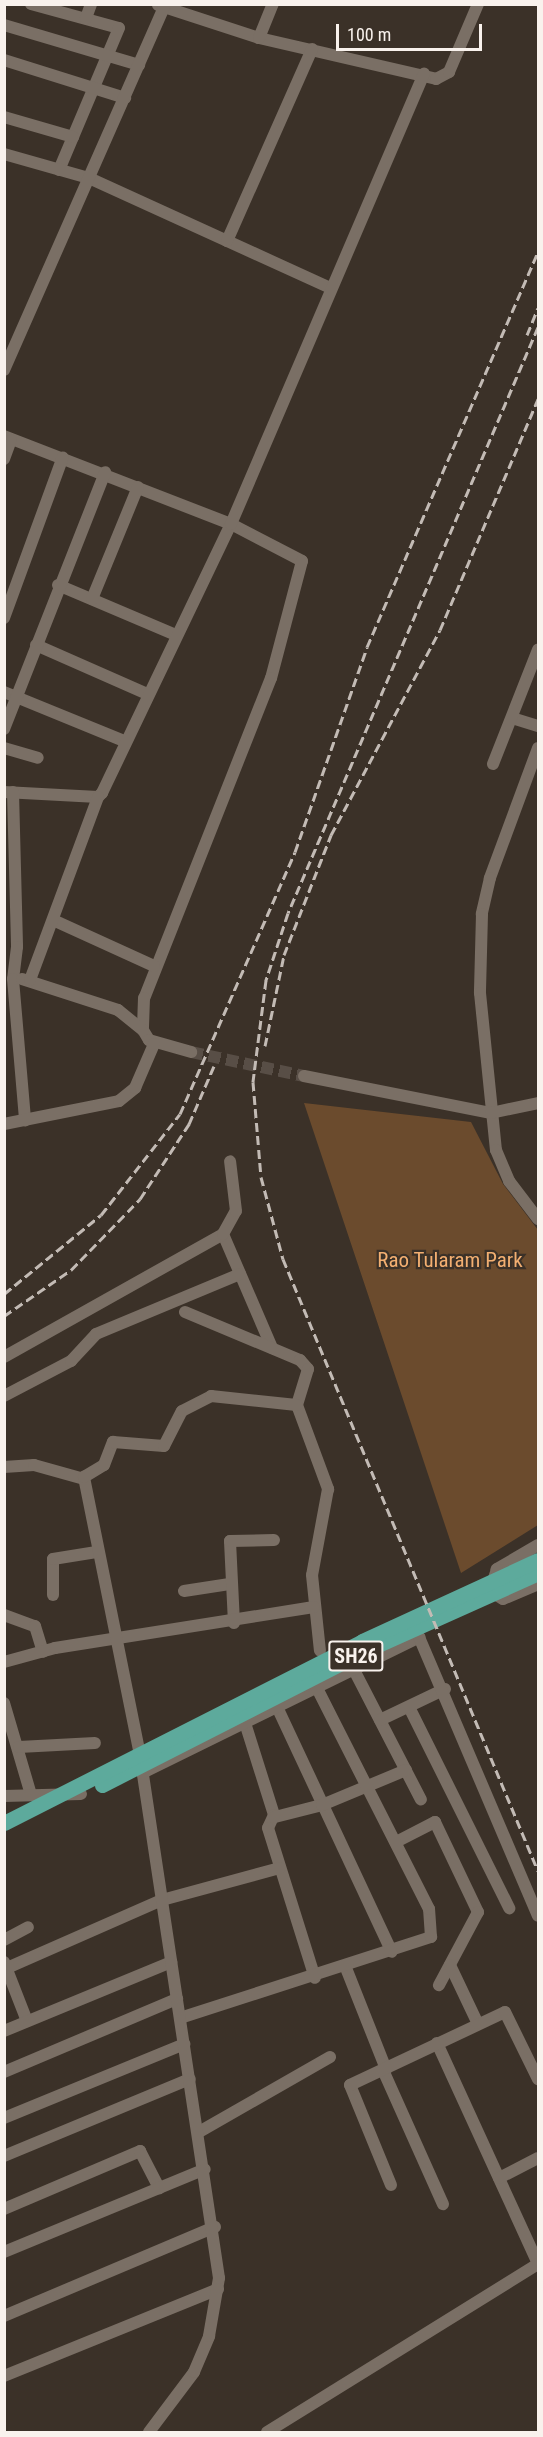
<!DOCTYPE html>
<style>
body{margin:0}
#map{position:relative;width:543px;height:2437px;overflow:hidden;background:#3b3128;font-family:"Roboto Condensed",sans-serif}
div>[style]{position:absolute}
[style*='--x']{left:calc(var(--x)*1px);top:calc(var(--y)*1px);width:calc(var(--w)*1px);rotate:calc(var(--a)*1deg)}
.green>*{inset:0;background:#6b4b2d}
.minor-tunnel>*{height:12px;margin-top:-6px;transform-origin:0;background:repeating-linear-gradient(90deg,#584e46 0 12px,transparent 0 18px)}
.minor>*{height:12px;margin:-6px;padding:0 6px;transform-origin:6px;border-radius:6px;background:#7a6f65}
.major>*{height:15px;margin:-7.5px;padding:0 7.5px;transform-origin:7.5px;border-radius:7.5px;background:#5daa9c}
.rail>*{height:3px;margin-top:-1.5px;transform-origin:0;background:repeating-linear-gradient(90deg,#c3bbb5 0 9px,transparent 0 13.5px)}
span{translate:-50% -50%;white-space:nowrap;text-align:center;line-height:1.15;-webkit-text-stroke:4.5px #3b3128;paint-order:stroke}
.shield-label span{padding:2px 4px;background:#3b3128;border:2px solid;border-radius:4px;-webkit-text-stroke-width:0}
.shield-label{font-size:20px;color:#f9f2ed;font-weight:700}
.park-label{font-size:21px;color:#f3af71}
.frame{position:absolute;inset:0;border:6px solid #f9f2ed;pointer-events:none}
.scale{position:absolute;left:336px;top:24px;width:146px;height:27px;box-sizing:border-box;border:3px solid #f9f2ed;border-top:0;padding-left:8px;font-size:18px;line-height:21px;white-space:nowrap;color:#f9f2ed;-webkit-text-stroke:4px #3b3128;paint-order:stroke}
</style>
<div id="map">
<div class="green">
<div style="clip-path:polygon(304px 1103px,471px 1122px,503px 1184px,538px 1230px,538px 1525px,461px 1573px)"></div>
</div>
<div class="minor-tunnel">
<div style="--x:191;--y:1052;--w:116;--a:12"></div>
</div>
<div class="minor">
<div style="--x:31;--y:4;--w:91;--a:15.3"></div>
<div style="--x:119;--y:28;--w:154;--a:112.9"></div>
<div style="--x:158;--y:5;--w:106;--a:18.1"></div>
<div style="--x:259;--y:38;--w:182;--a:13"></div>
<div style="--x:436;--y:79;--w:15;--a:-28"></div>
<div style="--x:449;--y:72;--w:74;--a:-66.9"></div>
<div style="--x:86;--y:18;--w:15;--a:-70"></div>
<div style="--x:4;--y:25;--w:141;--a:16.5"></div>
<div style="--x:259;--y:38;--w:37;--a:-68"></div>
<div style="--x:4;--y:60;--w:127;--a:17.4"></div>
<div style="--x:4;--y:117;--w:72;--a:16.2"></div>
<div style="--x:4;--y:154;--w:88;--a:15.8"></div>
<div style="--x:89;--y:178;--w:265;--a:24.5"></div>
<div style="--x:227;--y:241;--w:210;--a:-66.1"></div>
<div style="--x:4;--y:370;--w:397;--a:-66.2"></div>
<div style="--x:4;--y:436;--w:243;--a:21.2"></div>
<div style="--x:231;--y:524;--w:80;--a:27.5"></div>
<div style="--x:302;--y:561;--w:121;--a:104.8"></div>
<div style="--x:271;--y:678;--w:344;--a:111.6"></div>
<div style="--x:144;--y:998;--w:32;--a:92"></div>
<div style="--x:143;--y:1030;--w:12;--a:59"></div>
<div style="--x:149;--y:1040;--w:44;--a:15.9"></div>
<div style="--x:4;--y:459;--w:20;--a:-70"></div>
<div style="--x:58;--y:585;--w:128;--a:23"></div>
<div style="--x:92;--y:599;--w:121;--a:-67.7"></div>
<div style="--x:4;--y:618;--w:171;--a:-69.9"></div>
<div style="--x:36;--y:645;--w:121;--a:23.8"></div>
<div style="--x:4;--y:692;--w:130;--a:22.2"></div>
<div style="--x:512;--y:718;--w:27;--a:17"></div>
<div style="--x:4;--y:729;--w:276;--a:-68.5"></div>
<div style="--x:4;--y:748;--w:35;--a:16"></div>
<div style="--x:538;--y:748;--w:139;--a:110.3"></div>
<div style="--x:490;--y:878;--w:37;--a:103"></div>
<div style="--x:482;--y:914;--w:79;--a:91.5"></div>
<div style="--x:480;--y:993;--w:158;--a:84.2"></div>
<div style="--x:496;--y:1150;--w:34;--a:67"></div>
<div style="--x:509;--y:1181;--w:48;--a:52.7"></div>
<div style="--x:493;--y:764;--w:123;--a:-68.5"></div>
<div style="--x:4;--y:792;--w:94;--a:3"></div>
<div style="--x:98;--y:797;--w:6;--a:-45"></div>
<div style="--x:102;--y:793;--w:298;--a:-64.4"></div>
<div style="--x:231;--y:524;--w:490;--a:-66.8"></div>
<div style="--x:13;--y:792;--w:155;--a:88.5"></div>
<div style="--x:17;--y:947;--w:32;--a:97"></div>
<div style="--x:13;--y:979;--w:142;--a:85.1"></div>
<div style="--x:53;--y:920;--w:111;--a:24.5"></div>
<div style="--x:22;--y:979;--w:101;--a:17.9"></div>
<div style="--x:118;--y:1010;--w:32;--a:39"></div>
<div style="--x:30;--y:980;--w:195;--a:-69.6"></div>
<div style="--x:304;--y:1076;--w:191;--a:11.2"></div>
<div style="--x:491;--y:1113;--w:48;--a:-12"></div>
<div style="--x:4;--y:1124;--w:117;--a:-11.3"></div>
<div style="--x:119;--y:1101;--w:21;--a:-39"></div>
<div style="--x:135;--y:1088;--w:48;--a:-66.6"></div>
<div style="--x:223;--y:1234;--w:124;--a:66.7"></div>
<div style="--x:185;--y:1312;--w:125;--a:22.7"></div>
<div style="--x:300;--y:1360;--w:12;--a:48"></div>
<div style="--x:308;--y:1369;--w:38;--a:107"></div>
<div style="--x:297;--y:1405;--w:90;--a:69.7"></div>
<div style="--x:328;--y:1489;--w:87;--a:100.5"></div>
<div style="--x:312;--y:1575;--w:76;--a:84"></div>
<div style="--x:4;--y:1357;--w:251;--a:-29.3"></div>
<div style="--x:223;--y:1234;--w:26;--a:-61"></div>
<div style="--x:236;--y:1211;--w:50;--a:-96.8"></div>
<div style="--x:4;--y:1396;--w:76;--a:-27.6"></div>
<div style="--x:71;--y:1361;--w:37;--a:-47"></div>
<div style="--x:96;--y:1334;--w:156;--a:-22.6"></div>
<div style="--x:4;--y:1467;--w:30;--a:-4"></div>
<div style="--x:34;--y:1465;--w:52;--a:15.6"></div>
<div style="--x:538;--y:1545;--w:48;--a:149.7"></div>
<div style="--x:497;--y:1569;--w:23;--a:108"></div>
<div style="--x:490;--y:1591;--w:15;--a:32"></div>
<div style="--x:503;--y:1599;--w:38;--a:-23"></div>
<div style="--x:184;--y:1591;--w:46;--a:-8.8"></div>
<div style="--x:53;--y:1595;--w:36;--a:-90"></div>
<div style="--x:53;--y:1559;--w:44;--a:-9.2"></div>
<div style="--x:4;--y:1615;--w:33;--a:20"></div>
<div style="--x:35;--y:1626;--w:27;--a:73"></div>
<div style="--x:234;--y:1623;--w:82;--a:-92.8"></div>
<div style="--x:230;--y:1541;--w:44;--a:-1.3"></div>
<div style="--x:4;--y:1662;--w:53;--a:-15.4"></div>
<div style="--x:55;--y:1648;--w:262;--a:-9"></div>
<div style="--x:353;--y:1668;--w:148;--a:62.7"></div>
<div style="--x:4;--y:1703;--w:96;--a:73.6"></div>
<div style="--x:409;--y:1707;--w:225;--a:63.5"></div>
<div style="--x:278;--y:1709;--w:268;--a:64.9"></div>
<div style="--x:380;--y:1720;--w:72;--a:-25.5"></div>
<div style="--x:246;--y:1726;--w:93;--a:72.5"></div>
<div style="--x:274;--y:1815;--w:14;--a:115"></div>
<div style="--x:268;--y:1828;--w:157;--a:72.6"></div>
<div style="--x:19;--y:1747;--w:76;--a:-3"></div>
<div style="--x:142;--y:1773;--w:309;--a:-26.1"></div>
<div style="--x:419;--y:1637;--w:303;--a:66.9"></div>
<div style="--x:4;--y:1796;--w:77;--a:-1.5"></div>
<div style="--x:275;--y:1817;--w:49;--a:-14.3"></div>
<div style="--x:322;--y:1805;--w:91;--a:-22.6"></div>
<div style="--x:396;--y:1842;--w:44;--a:-27.1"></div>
<div style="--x:435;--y:1822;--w:100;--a:64.5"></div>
<div style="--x:478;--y:1912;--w:83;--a:118.1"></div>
<div style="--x:4;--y:1940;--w:27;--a:-28"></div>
<div style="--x:4;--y:1962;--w:63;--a:68.7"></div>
<div style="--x:450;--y:1965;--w:65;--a:64.6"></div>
<div style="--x:7;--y:1968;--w:169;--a:-23.7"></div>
<div style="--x:162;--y:1900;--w:122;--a:-15.2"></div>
<div style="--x:346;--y:1968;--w:109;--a:68.4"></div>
<div style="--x:180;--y:2018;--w:264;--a:-17.9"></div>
<div style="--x:431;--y:1937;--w:28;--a:-94"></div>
<div style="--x:429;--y:1909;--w:248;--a:-116.9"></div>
<div style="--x:4;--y:2031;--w:181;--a:-22.4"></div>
<div style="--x:437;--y:2043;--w:243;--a:65.4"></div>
<div style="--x:383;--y:2070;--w:147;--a:65.9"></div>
<div style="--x:4;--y:2072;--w:188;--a:-22.9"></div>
<div style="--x:4;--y:2118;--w:195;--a:-22.3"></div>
<div style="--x:199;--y:2132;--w:151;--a:-29.8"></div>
<div style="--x:4;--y:2156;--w:201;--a:-22.5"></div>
<div style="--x:499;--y:2178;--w:44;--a:-27.1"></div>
<div style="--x:391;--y:2185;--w:108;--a:-112.3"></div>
<div style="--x:350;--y:2085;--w:171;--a:-25.2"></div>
<div style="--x:505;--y:2012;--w:75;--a:63.8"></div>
<div style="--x:4;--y:2209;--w:148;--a:-23.1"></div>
<div style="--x:140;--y:2151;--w:42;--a:62.8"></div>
<div style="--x:4;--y:2252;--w:217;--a:-22.4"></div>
<div style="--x:4;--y:2316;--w:229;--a:-22.9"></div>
<div style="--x:4;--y:2376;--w:231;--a:-22.1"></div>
<div style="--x:149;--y:2432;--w:75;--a:-53.1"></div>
<div style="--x:194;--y:2372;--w:39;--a:-67"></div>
<div style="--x:209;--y:2336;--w:59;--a:-80.2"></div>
<div style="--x:219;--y:2278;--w:529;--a:-98.59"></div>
<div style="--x:140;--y:1755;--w:284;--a:-101.4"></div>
<div style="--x:84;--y:1477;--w:23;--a:-31"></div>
<div style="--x:104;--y:1465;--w:25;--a:-69"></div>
<div style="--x:113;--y:1442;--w:51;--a:4.5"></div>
<div style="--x:164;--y:1446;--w:39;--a:-63"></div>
<div style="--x:182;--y:1411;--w:33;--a:-27"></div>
<div style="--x:211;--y:1396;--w:86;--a:6"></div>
<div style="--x:267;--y:2432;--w:319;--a:-31.8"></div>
</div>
<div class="major">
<div style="--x:102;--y:1785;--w:297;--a:-27"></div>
<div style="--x:367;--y:1650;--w:188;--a:-24.2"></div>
<div style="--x:4;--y:1823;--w:402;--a:-26.9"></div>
<div style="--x:362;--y:1641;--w:194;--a:-24.7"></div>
</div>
<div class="rail">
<div style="--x:538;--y:327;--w:637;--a:113.1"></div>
<div style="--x:288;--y:913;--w:71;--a:108.2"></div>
<div style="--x:266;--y:980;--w:103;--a:97.3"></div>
<div style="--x:253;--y:1082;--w:95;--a:85.2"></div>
<div style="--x:261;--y:1177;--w:85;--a:75"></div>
<div style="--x:283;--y:1259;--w:663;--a:67.38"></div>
<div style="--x:527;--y:335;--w:29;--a:-68"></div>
<div style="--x:265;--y:1046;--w:93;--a:-78.2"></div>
<div style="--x:284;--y:955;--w:129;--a:-68.6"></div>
<div style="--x:331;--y:835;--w:232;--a:-62"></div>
<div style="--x:440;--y:630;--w:251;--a:-67"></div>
<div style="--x:4;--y:1294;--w:125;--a:-39.2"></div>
<div style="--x:101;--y:1215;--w:128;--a:-52"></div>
<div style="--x:180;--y:1114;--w:286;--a:-66.3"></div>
<div style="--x:295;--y:852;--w:217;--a:-70.6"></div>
<div style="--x:367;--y:647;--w:431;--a:-66.6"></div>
<div style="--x:4;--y:1316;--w:81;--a:-34.5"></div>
<div style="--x:71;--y:1270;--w:99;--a:-45.8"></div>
<div style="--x:140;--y:1199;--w:90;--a:-56.8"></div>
<div style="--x:189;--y:1124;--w:63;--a:-66.7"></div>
</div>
<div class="shield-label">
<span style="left:356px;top:1656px">SH26</span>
</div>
<div class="park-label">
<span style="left:450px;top:1260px">Rao Tularam Park</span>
</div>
<div class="frame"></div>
<div class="scale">100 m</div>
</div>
